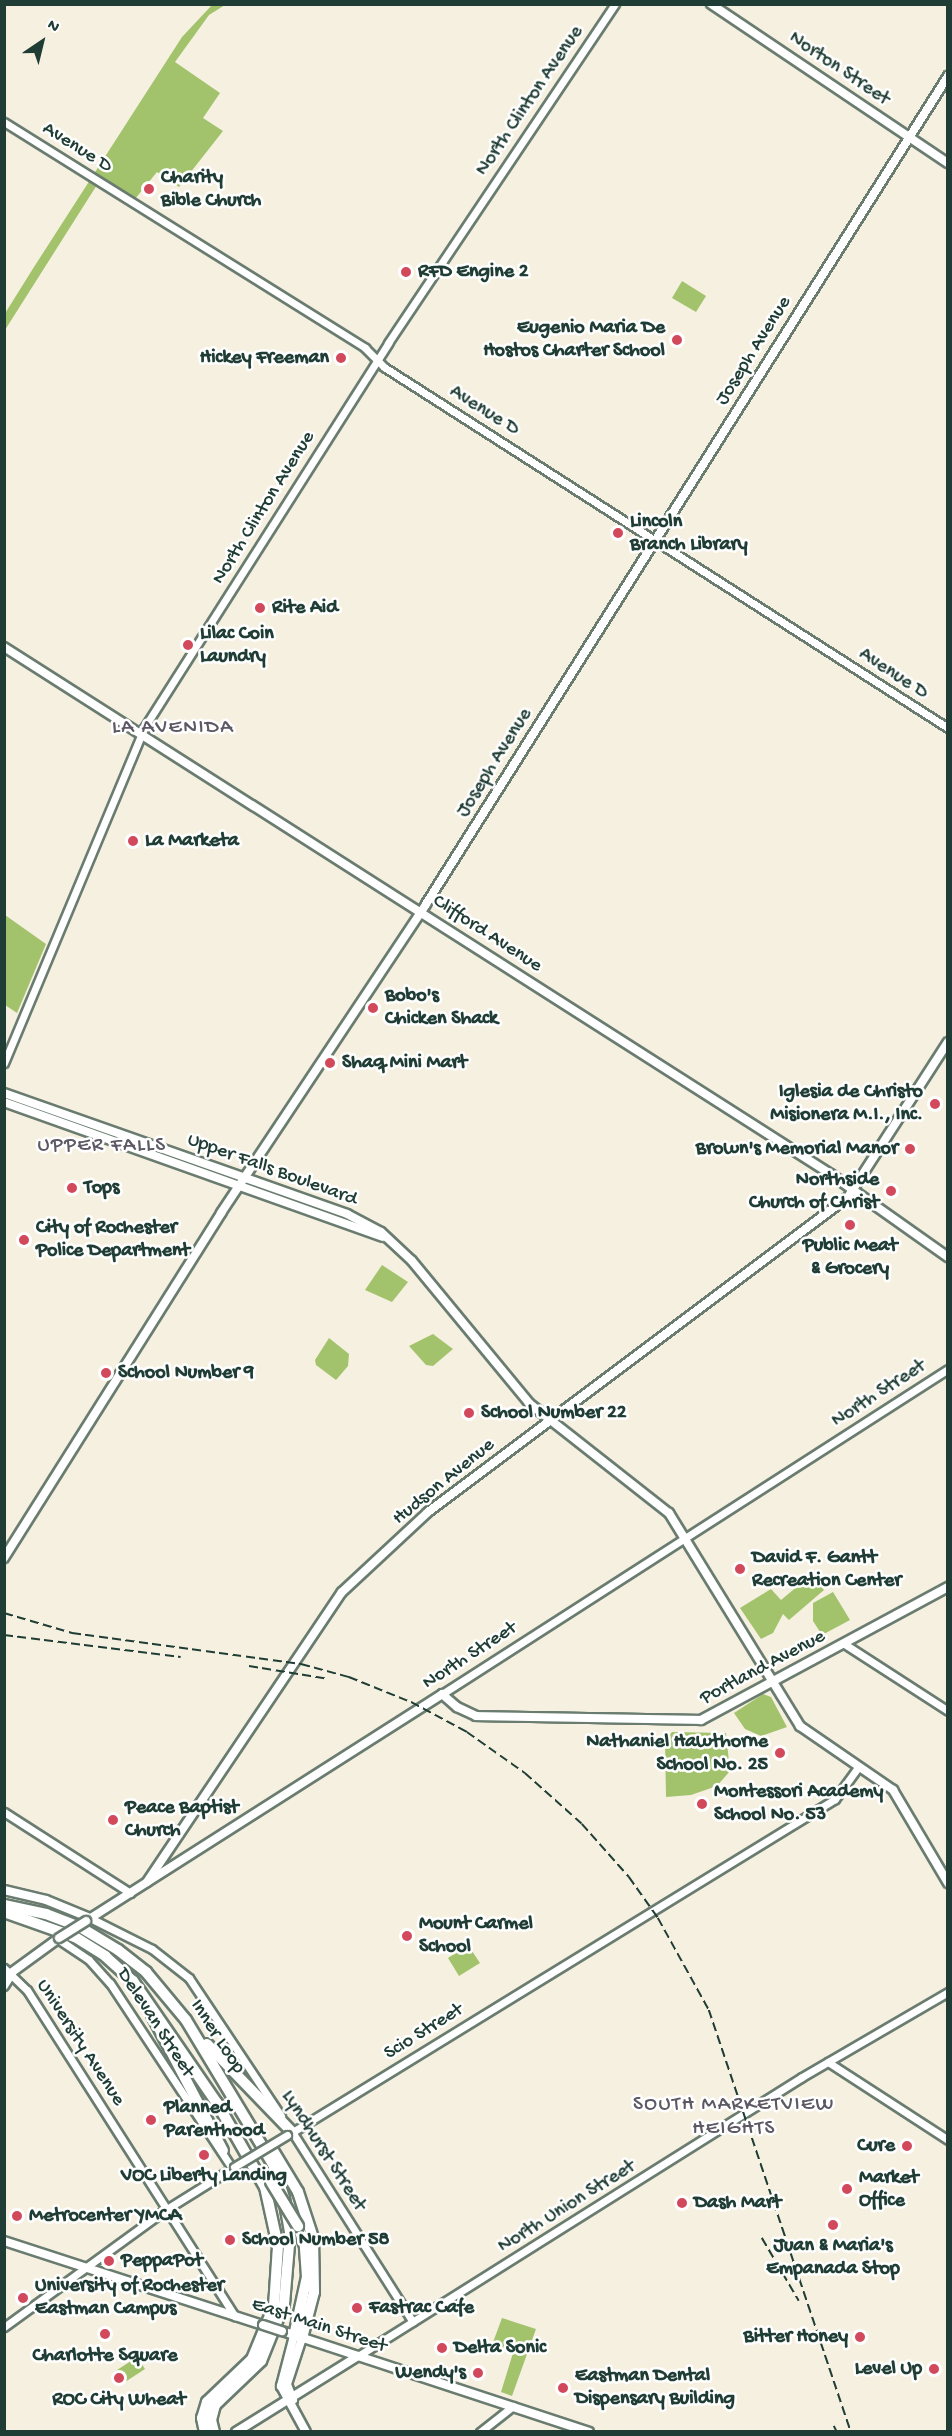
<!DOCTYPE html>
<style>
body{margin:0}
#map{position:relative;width:952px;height:2436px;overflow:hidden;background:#f6f0e0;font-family:"Gochi Hand",sans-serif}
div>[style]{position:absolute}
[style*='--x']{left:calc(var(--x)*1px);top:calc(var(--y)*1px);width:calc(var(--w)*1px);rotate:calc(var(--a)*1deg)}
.green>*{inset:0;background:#a2c36c}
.roads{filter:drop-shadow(2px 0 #6a7c70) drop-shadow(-2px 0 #6a7c70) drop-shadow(0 2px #6a7c70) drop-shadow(0 -2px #6a7c70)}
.minor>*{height:7px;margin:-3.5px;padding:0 3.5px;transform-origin:3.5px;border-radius:3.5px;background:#fff}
.major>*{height:8px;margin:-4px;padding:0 4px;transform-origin:4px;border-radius:4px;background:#fff}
.highway>*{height:10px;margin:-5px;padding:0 5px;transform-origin:5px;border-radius:5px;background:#fff}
.rail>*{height:1.5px;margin-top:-0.75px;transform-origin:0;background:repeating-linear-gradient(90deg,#1f3d34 0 9px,transparent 0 13.5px)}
.bridges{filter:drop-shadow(2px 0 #6a7c70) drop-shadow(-2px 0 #6a7c70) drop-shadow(0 2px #6a7c70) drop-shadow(0 -2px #6a7c70)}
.minor-bridge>*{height:7px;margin:-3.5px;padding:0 3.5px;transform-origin:3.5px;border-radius:3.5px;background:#fff}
.major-bridge>*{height:8px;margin:-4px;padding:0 4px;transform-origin:4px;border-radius:4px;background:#fff}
.highway-bridge>*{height:10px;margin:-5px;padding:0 5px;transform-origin:5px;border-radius:5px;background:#fff}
.dots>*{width:16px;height:16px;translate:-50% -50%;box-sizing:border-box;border:3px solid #fff;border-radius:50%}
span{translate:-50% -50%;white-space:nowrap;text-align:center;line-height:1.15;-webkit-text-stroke:5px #fff;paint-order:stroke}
.street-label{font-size:20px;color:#1f3d34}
.poi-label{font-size:20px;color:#1f3d34;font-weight:700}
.left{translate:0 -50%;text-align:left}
.right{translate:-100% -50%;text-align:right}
.neighbourhood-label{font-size:21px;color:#5d5964;letter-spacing:1.5px}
.frame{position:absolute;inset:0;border:6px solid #1f3d34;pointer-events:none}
.north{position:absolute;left:12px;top:12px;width:60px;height:60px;-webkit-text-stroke:4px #fff;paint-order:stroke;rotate:35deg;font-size:16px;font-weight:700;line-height:24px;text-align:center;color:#1f3d34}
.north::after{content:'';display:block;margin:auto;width:21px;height:27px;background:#1f3d34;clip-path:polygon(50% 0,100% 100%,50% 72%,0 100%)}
</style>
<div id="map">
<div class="green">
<div style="clip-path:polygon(212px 5px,225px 5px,209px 15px,175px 62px,220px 93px,203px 118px,223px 131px,179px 187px,157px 172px,135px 199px,102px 177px,5px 330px,4px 315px,34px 267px,182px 37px)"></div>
<div style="clip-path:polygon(682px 281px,706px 296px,696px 312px,672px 298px)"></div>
<div style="clip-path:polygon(5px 915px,46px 944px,17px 1013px,5px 1005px)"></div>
<div style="clip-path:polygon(382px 1265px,408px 1282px,392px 1302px,365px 1290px)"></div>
<div style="clip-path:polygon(433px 1334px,453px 1349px,433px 1366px,426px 1365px,409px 1346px)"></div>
<div style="clip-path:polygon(329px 1338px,349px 1354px,348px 1366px,336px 1380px,316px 1365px,315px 1360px)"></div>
<div style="clip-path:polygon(811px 1575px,824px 1590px,789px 1620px,783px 1614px,773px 1633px,761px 1639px,740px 1608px,771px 1589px,781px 1600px)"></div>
<div style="clip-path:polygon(833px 1592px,850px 1620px,822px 1635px,813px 1621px,813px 1603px)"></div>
<div style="clip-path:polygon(763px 1694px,771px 1697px,787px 1727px,761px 1736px,745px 1729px,734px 1713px)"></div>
<div style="clip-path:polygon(672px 1732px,726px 1733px,730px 1771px,717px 1786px,691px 1795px,666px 1797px,665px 1740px)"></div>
<div style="clip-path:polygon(468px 1945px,480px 1963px,459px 1976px,448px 1958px)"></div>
<div style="clip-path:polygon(502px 2318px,536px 2329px,512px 2396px,501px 2392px,513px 2353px,492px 2345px)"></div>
<div style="clip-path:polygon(137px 2357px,145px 2369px,122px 2384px,114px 2372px)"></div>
</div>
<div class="roads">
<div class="minor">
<div style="--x:4;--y:122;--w:426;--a:32"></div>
<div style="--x:365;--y:348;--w:27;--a:45"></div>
<div style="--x:384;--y:367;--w:670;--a:32.62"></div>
<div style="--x:4;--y:1063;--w:363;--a:-67.3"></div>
<div style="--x:144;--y:728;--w:456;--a:-57.6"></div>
<div style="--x:388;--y:343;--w:408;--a:-56.2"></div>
<div style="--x:843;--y:1643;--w:125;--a:32.9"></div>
<div style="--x:442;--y:1694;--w:601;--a:-32.71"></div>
<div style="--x:4;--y:1812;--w:150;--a:32.7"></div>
<div style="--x:90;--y:1918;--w:69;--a:26.6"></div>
<div style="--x:152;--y:1949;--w:47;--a:38.1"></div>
<div style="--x:189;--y:1978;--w:166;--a:56.3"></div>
<div style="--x:58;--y:1939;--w:37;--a:34"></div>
<div style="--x:89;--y:1960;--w:31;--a:48"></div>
<div style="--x:110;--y:1983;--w:222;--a:56.6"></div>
<div style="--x:4;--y:1968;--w:32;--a:44"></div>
<div style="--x:27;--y:1990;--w:387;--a:57.5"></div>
<div style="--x:828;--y:2062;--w:143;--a:33"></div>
<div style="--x:291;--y:2130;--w:227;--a:57.6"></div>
<div style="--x:291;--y:2133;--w:638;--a:-31.55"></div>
<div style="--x:835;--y:1799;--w:39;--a:-54"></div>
<div style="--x:4;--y:2327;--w:195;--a:-36"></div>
<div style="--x:162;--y:2212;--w:85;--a:-32"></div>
<div style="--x:358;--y:2356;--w:524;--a:-32.14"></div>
<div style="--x:802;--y:2077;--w:169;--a:-30.2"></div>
<div style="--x:480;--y:2432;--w:42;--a:-38.2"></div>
</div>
<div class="major">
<div style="--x:711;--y:4;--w:285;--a:33.9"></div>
<div style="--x:4;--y:647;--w:982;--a:32.52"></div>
<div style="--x:832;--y:1175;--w:142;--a:35.3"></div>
<div style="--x:4;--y:1093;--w:364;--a:19.4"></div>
<div style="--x:347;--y:1214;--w:38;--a:28"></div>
<div style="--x:381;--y:1232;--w:42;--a:43.1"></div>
<div style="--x:412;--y:1261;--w:184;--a:50.5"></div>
<div style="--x:529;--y:1403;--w:178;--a:38.2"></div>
<div style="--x:669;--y:1513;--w:250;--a:58.4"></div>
<div style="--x:800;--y:1726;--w:113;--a:34.5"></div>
<div style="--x:893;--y:1790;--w:108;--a:59.4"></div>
<div style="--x:4;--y:1102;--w:402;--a:19.6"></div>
<div style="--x:4;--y:1558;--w:408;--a:-57.8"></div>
<div style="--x:221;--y:1213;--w:371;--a:-56.4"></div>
<div style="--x:426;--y:904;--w:979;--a:-57.77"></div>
<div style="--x:147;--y:1882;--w:349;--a:-56.1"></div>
<div style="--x:342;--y:1592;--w:117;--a:-42.9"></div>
<div style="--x:428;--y:1512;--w:525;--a:-36.87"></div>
<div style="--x:848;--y:1197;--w:184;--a:-57.2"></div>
<div style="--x:4;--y:1890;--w:43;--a:13.4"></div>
<div style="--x:46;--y:1900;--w:48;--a:22.2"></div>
<div style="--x:86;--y:1921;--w:422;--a:-32.5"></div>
<div style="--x:442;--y:1694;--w:20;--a:41"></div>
<div style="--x:457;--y:1707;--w:21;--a:25"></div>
<div style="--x:476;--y:1716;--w:225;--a:1"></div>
<div style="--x:701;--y:1720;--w:281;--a:-28.3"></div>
<div style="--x:4;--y:1978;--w:68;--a:-36"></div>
<div style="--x:4;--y:1986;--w:15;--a:-58"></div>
<div style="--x:4;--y:2241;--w:272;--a:18"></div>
<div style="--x:282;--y:2331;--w:323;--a:18.2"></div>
<div style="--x:294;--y:2336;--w:52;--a:104.6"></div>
<div style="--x:281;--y:2386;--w:52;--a:61.5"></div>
<div style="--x:293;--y:2400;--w:17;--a:-111"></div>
<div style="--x:287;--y:2384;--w:48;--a:-71.9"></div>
<div style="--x:236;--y:2432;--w:144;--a:-31.9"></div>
</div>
<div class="highway">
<div style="--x:4;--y:1905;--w:43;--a:12.1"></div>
<div style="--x:46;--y:1914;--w:36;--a:21"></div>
<div style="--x:80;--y:1927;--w:44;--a:31.2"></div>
<div style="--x:118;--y:1950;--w:36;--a:38"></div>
<div style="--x:146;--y:1972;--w:62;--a:50.2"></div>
<div style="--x:186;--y:2020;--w:168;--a:58.9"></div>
<div style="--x:273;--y:2164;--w:36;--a:72"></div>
<div style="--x:284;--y:2198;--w:36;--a:80"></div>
<div style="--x:290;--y:2233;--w:71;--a:94.8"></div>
<div style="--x:284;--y:2304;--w:61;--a:112"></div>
<div style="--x:261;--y:2361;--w:64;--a:136.3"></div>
<div style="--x:215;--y:2405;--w:16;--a:105"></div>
<div style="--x:211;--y:2420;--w:12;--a:76"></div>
<div style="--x:4;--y:1912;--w:75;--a:19.4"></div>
<div style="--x:75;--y:1937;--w:36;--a:32"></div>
<div style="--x:105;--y:1956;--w:38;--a:42"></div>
<div style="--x:133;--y:1981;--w:148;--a:55.5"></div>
<div style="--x:217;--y:2103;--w:97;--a:60.3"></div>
<div style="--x:265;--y:2187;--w:60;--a:77.6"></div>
<div style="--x:278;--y:2246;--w:60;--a:93.8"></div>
<div style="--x:274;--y:2306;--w:57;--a:112.5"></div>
<div style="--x:252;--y:2359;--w:62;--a:136.3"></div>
<div style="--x:207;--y:2402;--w:17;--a:107"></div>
<div style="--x:202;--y:2418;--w:14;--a:78"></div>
<div style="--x:152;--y:2015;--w:153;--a:62.4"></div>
<div style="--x:207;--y:2044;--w:122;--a:46"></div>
<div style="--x:272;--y:2149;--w:50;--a:58.8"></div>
<div style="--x:298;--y:2192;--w:48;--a:71.9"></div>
<div style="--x:313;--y:2238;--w:54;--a:88.9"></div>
<div style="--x:314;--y:2292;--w:48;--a:104.6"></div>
<div style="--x:294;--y:2336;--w:60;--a:-77.6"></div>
<div style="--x:307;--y:2277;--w:31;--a:-94"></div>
<div style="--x:305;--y:2246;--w:21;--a:-109"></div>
</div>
</div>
<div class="rail">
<div style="--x:4;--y:1613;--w:71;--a:16.4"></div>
<div style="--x:72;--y:1633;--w:231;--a:7.7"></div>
<div style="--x:301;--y:1664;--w:50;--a:15.2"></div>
<div style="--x:349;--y:1677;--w:67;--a:22"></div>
<div style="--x:411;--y:1702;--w:64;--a:28.2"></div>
<div style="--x:467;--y:1732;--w:71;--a:35.3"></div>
<div style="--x:525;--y:1773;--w:76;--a:41.8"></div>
<div style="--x:582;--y:1824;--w:71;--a:48.4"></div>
<div style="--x:629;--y:1877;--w:50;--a:54.7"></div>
<div style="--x:658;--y:1918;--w:105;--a:61"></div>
<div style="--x:709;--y:2010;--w:445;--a:71.4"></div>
<div style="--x:4;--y:1635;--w:178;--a:7.1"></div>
<div style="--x:249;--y:1666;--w:81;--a:9.2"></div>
<div style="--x:762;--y:2238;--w:73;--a:59.6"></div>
<div style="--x:834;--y:2426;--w:7;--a:63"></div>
</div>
<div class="bridges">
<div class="minor-bridge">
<div style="--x:234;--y:2167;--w:62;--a:-31.1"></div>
</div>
<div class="major-bridge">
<div style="--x:59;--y:1938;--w:32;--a:-32"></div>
<div style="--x:263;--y:2325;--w:20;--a:18"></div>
</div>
<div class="highway-bridge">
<div style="--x:271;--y:2182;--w:52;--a:58.5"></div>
</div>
</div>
<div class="dots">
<div style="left:149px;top:189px;background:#d1495b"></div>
<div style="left:406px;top:272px;background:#d1495b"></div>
<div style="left:677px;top:340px;background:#d1495b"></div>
<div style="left:341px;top:358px;background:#d1495b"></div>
<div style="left:618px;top:533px;background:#d1495b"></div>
<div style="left:260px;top:608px;background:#d1495b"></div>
<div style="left:188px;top:645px;background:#d1495b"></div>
<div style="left:133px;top:841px;background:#d1495b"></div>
<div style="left:373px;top:1008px;background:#d1495b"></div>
<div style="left:330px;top:1063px;background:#d1495b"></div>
<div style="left:935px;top:1104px;background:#d1495b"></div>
<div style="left:910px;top:1149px;background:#d1495b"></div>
<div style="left:72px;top:1188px;background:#d1495b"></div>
<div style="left:891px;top:1191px;background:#d1495b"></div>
<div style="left:850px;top:1225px;background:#d1495b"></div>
<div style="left:24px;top:1240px;background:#d1495b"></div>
<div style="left:106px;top:1373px;background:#d1495b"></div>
<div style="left:469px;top:1413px;background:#d1495b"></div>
<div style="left:740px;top:1569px;background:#d1495b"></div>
<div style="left:780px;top:1753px;background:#d1495b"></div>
<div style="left:702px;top:1804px;background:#d1495b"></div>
<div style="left:113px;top:1820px;background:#d1495b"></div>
<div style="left:407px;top:1936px;background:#d1495b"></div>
<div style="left:151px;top:2120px;background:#d1495b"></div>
<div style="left:907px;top:2146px;background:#d1495b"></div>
<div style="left:204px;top:2155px;background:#d1495b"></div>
<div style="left:847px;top:2189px;background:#d1495b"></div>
<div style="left:682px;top:2203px;background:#d1495b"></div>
<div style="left:17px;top:2216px;background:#d1495b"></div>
<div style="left:833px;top:2225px;background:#d1495b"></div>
<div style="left:230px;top:2240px;background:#d1495b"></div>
<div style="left:109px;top:2261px;background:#d1495b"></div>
<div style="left:23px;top:2298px;background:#d1495b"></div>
<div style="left:357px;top:2308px;background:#d1495b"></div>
<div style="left:105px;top:2334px;background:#d1495b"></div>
<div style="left:860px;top:2337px;background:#d1495b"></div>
<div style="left:442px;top:2348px;background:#d1495b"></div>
<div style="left:934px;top:2369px;background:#d1495b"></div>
<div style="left:478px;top:2373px;background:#d1495b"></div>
<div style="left:119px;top:2378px;background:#d1495b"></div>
<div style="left:563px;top:2388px;background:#d1495b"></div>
</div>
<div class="street-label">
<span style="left:839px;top:69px;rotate:34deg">Norton Street</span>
<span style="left:530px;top:101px;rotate:-56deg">North Clinton Avenue</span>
<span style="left:77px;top:148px;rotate:32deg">Avenue D</span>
<span style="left:754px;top:351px;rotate:-58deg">Joseph Avenue</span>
<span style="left:484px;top:411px;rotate:32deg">Avenue D</span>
<span style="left:264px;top:508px;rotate:-58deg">North Clinton Avenue</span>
<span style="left:893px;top:674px;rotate:33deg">Avenue D</span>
<span style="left:495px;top:763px;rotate:-58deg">Joseph Avenue</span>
<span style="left:487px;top:934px;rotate:33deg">Clifford Avenue</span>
<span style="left:272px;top:1170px;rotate:20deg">Upper Falls Boulevard</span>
<span style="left:879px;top:1394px;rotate:-33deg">North Street</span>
<span style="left:444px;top:1482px;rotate:-39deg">Hudson Avenue</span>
<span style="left:470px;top:1656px;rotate:-33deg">North Street</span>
<span style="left:763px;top:1668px;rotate:-28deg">Portland Avenue</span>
<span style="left:155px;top:2023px;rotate:57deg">Delevan Street</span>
<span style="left:424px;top:2032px;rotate:-32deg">Scio Street</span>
<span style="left:217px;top:2037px;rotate:57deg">Inner Loop</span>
<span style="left:80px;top:2043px;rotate:57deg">University Avenue</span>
<span style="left:323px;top:2151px;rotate:57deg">Lyndhurst Street</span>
<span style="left:567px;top:2207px;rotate:-32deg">North Union Street</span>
<span style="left:319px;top:2326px;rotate:18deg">East Main Street</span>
</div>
<div class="poi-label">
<span class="left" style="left:161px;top:190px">Charity<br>Bible Church</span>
<span class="left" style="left:418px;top:272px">RFD Engine 2</span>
<span class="right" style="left:665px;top:340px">Eugenio Maria De<br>Hostos Charter School</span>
<span class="right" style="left:329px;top:358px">Hickey Freeman</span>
<span class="left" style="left:630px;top:534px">Lincoln<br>Branch Library</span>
<span class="left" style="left:272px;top:608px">Rite Aid</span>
<span class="left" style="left:200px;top:646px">Lilac Coin<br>Laundry</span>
<span class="left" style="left:145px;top:841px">La Marketa</span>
<span class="left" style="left:385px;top:1008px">Bobo's<br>Chicken Shack</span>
<span class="left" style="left:342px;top:1063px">Shaq Mini Mart</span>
<span class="right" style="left:923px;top:1104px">Iglesia de Christo<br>Misionera M.I., Inc.</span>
<span class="right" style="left:898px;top:1149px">Brown's Memorial Manor</span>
<span class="right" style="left:879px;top:1192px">Northside<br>Church of Christ</span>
<span class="left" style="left:84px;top:1188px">Tops</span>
<span class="left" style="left:36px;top:1240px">City of Rochester<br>Police Department</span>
<span style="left:850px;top:1258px">Public Meat<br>&amp; Grocery</span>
<span class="left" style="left:118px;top:1373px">School Number 9</span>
<span class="left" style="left:481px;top:1413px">School Number 22</span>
<span class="left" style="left:752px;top:1570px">David F. Gantt<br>Recreation Center</span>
<span class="right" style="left:768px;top:1754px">Nathaniel Hawthorne<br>School No. 25</span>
<span class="left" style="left:714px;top:1804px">Montessori Academy<br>School No. 53</span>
<span class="left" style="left:125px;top:1820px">Peace Baptist<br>Church</span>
<span class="left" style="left:419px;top:1936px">Mount Carmel<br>School</span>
<span class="left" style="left:164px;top:2120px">Planned<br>Parenthood</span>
<span class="right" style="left:895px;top:2146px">Cure</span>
<span style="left:204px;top:2176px">VOC Liberty Landing</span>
<span class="left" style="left:859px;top:2190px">Market<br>Office</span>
<span class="left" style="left:694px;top:2203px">Dash Mart</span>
<span class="left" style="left:29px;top:2216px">Metrocenter YMCA</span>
<span class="left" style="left:242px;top:2240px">School Number 58</span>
<span style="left:833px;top:2258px">Juan &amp; Maria's<br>Empanada Stop</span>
<span class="left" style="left:121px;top:2261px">PeppaPot</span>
<span class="left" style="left:35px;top:2298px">University of Rochester<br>Eastman Campus</span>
<span class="left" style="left:369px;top:2308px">Fastrac Cafe</span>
<span class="right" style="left:848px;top:2337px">Bitter Honey</span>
<span class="left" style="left:454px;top:2348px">Delta Sonic</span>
<span style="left:105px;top:2356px">Charlotte Square</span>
<span class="right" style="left:922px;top:2369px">Level Up</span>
<span class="right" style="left:466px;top:2373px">Wendy's</span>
<span class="left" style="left:575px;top:2388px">Eastman Dental<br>Dispensary Building</span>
<span style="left:119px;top:2400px">ROC City Wheat</span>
</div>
<div class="neighbourhood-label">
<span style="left:173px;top:729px">LA AVENIDA</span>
<span style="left:102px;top:1147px">UPPER FALLS</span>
<span style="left:734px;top:2118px">SOUTH MARKETVIEW<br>HEIGHTS</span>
</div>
<div class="frame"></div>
<div class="north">N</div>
</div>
